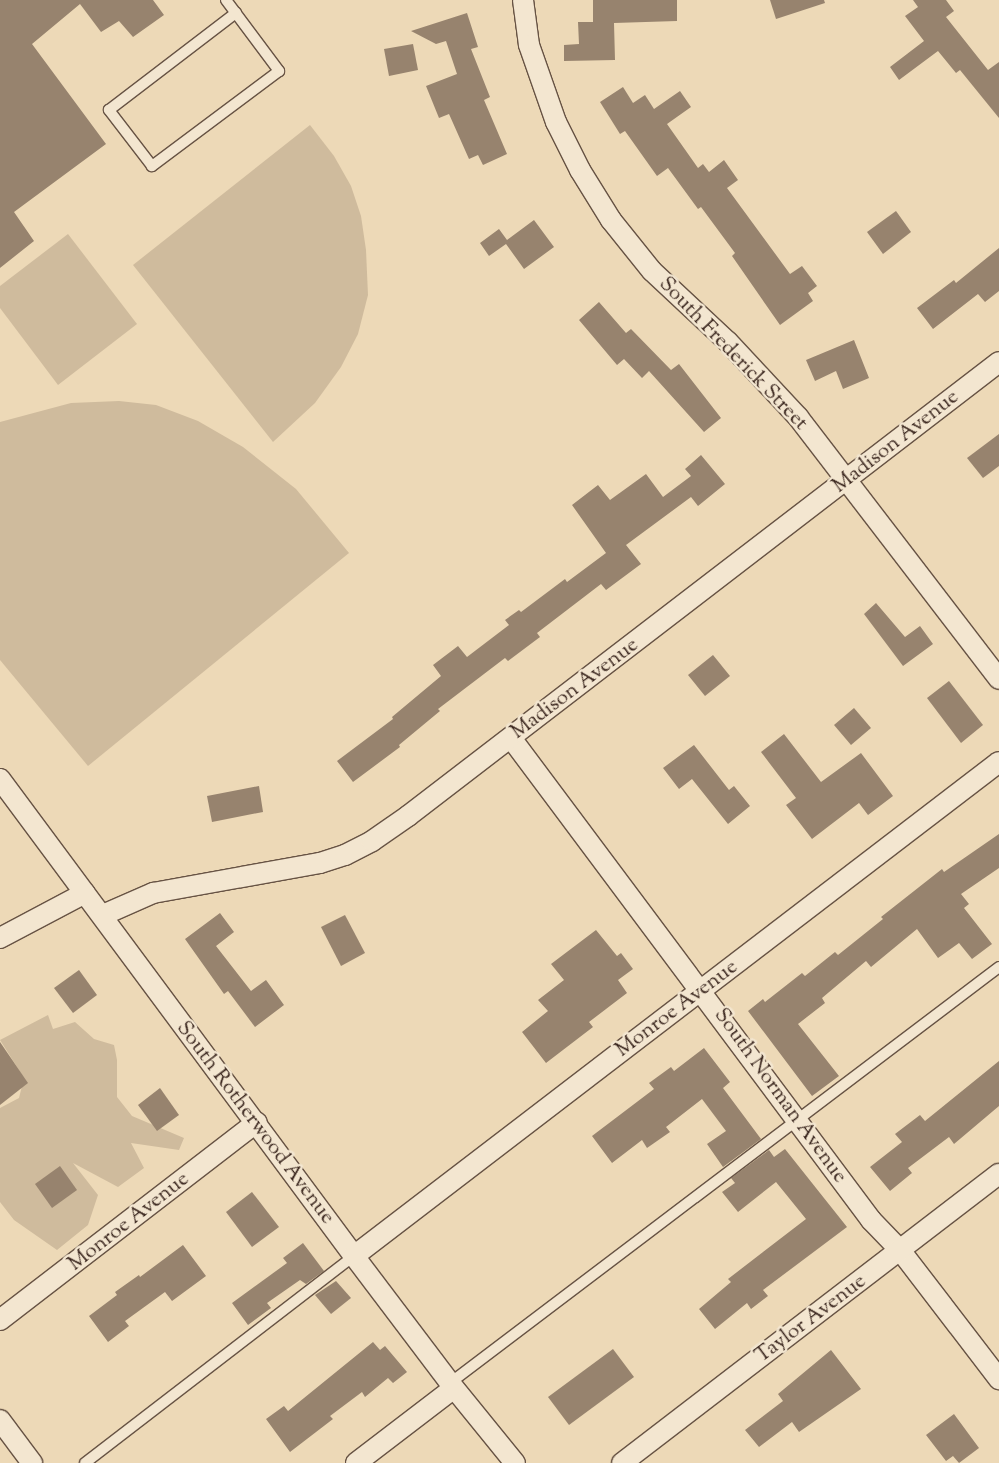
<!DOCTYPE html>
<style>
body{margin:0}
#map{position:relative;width:999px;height:1463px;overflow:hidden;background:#edd9b7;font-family:"Sorts Mill Goudy",serif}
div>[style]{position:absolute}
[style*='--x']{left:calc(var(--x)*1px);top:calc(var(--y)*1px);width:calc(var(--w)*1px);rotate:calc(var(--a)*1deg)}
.green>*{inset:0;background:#cfbb9d}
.building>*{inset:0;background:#97836e}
.roads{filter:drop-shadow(1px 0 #675344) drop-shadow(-1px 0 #675344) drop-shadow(0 1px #675344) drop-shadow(0 -1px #675344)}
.lane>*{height:10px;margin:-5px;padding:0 5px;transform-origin:5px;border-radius:5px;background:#f3e6d0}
.street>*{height:20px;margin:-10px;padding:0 10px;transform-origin:10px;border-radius:10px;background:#f3e6d0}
span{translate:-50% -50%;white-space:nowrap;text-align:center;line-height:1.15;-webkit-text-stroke:5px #f3e6d0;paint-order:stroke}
.street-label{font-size:21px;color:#3a261e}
</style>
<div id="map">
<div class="green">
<div style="clip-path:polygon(310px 125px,334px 156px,351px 186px,361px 216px,366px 250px,368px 295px,358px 334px,341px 367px,315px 403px,273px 442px,133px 265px)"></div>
<div style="clip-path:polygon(68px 234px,137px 324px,58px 385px,0 308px,0 286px)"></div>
<div style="clip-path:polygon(119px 401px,156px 405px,198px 421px,243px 447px,296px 489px,349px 553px,88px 766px,0 660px,0 422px,71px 403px)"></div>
<div style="clip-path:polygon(48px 1015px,53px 1029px,75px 1022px,94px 1039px,114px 1045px,117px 1060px,117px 1097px,132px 1116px,184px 1138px,179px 1150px,131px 1143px,144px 1168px,118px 1187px,73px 1163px,98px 1195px,88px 1225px,57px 1250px,14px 1220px,0 1202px,0 1108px,19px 1098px,24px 1078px,0 1040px)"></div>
</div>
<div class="building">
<div style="clip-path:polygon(0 0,153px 0,164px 15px,133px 37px,119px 21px,101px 32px,80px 4px,32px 44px,106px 144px,14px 212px,34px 241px,0 268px)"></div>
<div style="clip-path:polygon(593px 0,677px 0,677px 21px,614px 23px,615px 60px,564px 61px,564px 45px,579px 44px,578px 22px,593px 22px)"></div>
<div style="clip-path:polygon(770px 0,824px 0,825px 3px,776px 19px)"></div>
<div style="clip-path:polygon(913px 0,946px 0,954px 11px,946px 17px,988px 70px,999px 62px,999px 118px,960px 70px,956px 73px,938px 51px,899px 80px,890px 67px,924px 41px,905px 16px,918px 7px)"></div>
<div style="clip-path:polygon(467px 13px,478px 47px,471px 49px,490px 97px,484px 100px,507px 154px,483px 165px,478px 155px,469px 159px,449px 114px,439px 118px,426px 86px,457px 74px,446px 41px,436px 44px,411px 31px)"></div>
<div style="clip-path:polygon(413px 44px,418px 70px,389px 76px,384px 49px)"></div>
<div style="clip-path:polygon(623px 87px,633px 103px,645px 95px,654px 109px,680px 91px,691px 107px,667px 124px,698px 168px,703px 164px,709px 172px,724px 160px,738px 180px,727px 188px,790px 274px,802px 266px,817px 286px,808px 293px,813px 301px,780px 325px,732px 256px,735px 253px,701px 207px,698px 209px,668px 168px,657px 176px,625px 131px,620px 134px,600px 102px)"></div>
<div style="clip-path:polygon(896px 211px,911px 232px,883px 254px,867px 232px)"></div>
<div style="clip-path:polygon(534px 220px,554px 247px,524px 269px,506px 244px,489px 256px,480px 243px,499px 229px,507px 240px)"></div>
<div style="clip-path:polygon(999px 248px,999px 291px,985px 302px,978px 294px,933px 329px,917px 308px,954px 280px,956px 283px)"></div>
<div style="clip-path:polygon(599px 302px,626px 333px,631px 329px,671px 370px,679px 364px,721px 418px,704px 432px,649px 371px,642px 378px,624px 359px,617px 365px,579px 320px)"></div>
<div style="clip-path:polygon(854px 340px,869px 378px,843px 389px,836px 371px,815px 381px,806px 360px)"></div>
<div style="clip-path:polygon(999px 434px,999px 466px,983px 478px,967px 458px)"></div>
<div style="clip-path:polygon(701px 455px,725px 484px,698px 506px,691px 497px,626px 545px,641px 564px,606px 590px,601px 584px,537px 633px,540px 637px,508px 661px,505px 658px,438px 709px,440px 711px,399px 745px,400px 747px,353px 782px,337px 761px,393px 719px,392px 717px,441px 676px,433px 665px,458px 646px,467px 657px,509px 625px,505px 620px,519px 610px,521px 612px,565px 579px,567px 582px,606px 553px,572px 505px,598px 485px,610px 500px,646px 474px,663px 497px,691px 476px,685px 469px)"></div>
<div style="clip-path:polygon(876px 603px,905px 637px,920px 626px,933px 644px,903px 666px,864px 614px)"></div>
<div style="clip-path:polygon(713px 655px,730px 676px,705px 696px,688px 675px)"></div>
<div style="clip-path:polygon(949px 681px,983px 725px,961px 743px,927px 698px)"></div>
<div style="clip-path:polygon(854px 708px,871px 728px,851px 745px,834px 725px)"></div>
<div style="clip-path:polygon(784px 734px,821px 782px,861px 753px,893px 796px,868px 815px,859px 803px,812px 839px,786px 805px,796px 798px,761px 752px)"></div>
<div style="clip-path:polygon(694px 745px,729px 790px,734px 786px,750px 806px,728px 824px,692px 779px,679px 789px,663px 768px)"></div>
<div style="clip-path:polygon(259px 786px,263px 812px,212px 822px,207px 796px)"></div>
<div style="clip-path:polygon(999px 834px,999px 868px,961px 894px,969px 904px,964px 908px,992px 944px,972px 959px,959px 943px,938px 958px,917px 929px,871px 967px,866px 961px,822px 998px,825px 1003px,798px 1024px,839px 1076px,812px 1096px,748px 1011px,763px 999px,765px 1002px,802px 973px,805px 976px,835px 952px,838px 955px,883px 919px,881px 917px,942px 869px,944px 872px)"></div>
<div style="clip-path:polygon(220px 913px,234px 932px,216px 946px,251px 991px,266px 980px,284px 1005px,255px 1027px,228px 991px,224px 994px,185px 939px)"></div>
<div style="clip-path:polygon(345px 915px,365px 953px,341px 966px,321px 927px)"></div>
<div style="clip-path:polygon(596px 930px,617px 956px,621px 953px,633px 969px,618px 980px,627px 993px,589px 1022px,593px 1027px,546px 1063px,522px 1032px,548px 1011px,538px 1000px,564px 980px,551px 964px)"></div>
<div style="clip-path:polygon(79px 970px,97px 995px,73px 1013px,54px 988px)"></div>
<div style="clip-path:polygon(0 1042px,28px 1083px,0 1105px)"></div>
<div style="clip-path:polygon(704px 1048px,730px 1082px,723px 1088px,761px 1139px,723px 1167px,707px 1144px,726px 1131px,702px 1099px,666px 1127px,670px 1132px,647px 1148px,642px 1140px,612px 1163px,592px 1136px,654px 1089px,649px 1083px,671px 1067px,674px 1071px)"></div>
<div style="clip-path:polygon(999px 1061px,999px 1106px,954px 1144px,949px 1137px,908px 1168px,912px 1173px,890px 1191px,870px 1167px,902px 1142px,895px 1134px,920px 1115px,925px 1121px)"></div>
<div style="clip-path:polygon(160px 1088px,179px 1115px,157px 1131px,138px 1105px)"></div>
<div style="clip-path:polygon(785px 1149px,847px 1227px,763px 1290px,768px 1296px,751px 1309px,747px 1303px,715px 1329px,699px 1309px,731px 1282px,728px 1279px,806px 1219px,776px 1182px,738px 1212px,722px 1192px,735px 1183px,731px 1178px,769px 1150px,774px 1157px)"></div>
<div style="clip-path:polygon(60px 1166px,77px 1190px,52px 1208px,35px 1184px)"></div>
<div style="clip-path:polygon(252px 1192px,279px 1227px,252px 1247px,226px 1212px)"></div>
<div style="clip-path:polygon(303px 1243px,324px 1271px,306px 1284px,300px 1280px,267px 1303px,271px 1308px,248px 1325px,232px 1303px,287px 1263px,283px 1258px)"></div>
<div style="clip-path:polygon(183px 1245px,206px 1276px,172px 1301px,165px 1292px,125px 1321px,129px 1326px,108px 1342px,89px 1316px,117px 1295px,115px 1292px,139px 1275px,140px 1277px)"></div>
<div style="clip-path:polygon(336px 1281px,351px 1298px,331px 1314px,315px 1295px)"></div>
<div style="clip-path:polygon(373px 1342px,380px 1350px,385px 1346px,407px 1372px,393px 1383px,388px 1378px,365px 1397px,362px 1392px,330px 1416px,333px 1419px,290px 1452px,266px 1419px,284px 1406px,288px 1411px)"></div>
<div style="clip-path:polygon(613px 1349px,634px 1377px,569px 1425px,548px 1397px)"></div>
<div style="clip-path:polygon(831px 1350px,861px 1389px,799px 1432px,792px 1422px,759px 1447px,745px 1430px,783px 1401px,778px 1394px)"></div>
<div style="clip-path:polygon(954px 1414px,979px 1448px,959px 1463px,953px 1456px,946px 1461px,926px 1435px)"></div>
</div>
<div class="roads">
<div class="lane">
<div style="--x:226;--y:0;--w:89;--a:53.3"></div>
<div style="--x:279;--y:71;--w:159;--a:143.2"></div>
<div style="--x:152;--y:166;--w:71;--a:-127.5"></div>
<div style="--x:109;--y:110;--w:160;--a:-37.4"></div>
<div style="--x:450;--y:1383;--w:689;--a:-37.15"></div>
<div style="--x:85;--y:1463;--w:339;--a:-37.6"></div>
</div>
<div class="street">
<div style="--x:523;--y:0;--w:45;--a:82.4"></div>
<div style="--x:529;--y:45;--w:82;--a:70.7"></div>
<div style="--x:556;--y:122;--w:54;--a:63.4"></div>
<div style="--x:580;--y:170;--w:59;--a:58.2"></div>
<div style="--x:611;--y:220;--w:65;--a:51.2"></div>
<div style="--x:652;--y:271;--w:104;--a:43.1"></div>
<div style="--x:728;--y:342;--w:103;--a:47"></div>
<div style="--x:798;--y:417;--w:330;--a:52.5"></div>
<div style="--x:511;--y:738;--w:602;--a:53.24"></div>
<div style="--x:871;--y:1220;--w:42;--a:46"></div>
<div style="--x:900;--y:1250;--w:163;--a:52.5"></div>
<div style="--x:0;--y:779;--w:594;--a:53.42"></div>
<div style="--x:354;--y:1256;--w:159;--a:52.9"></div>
<div style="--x:450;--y:1383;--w:103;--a:50.9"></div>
<div style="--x:103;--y:915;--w:55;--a:-23.7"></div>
<div style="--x:153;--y:893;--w:170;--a:-10.2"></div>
<div style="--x:320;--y:863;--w:26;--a:-18"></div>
<div style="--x:345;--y:855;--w:30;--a:-27"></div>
<div style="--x:372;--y:841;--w:44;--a:-34.8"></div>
<div style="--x:408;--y:816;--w:745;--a:-37.53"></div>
<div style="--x:0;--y:938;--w:96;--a:-27.9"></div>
<div style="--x:354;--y:1256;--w:812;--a:-37.45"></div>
<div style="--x:0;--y:1320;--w:324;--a:-37.6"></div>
<div style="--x:0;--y:1420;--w:54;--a:53.3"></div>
<div style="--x:356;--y:1463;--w:123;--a:-37.4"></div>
<div style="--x:622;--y:1463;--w:475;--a:-37.5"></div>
</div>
</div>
<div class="street-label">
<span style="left:733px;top:354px;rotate:46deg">South Frederick Street</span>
<span style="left:896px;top:442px;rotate:-38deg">Madison Avenue</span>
<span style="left:575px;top:689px;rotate:-37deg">Madison Avenue</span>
<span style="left:677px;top:1009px;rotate:-37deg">Monroe Avenue</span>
<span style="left:780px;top:1096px;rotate:54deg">South Norman Avenue</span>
<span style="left:255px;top:1123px;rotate:53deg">South Rotherwood Avenue</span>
<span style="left:129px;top:1222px;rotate:-38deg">Monroe Avenue</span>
<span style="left:811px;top:1319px;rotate:-37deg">Taylor Avenue</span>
</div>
</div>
